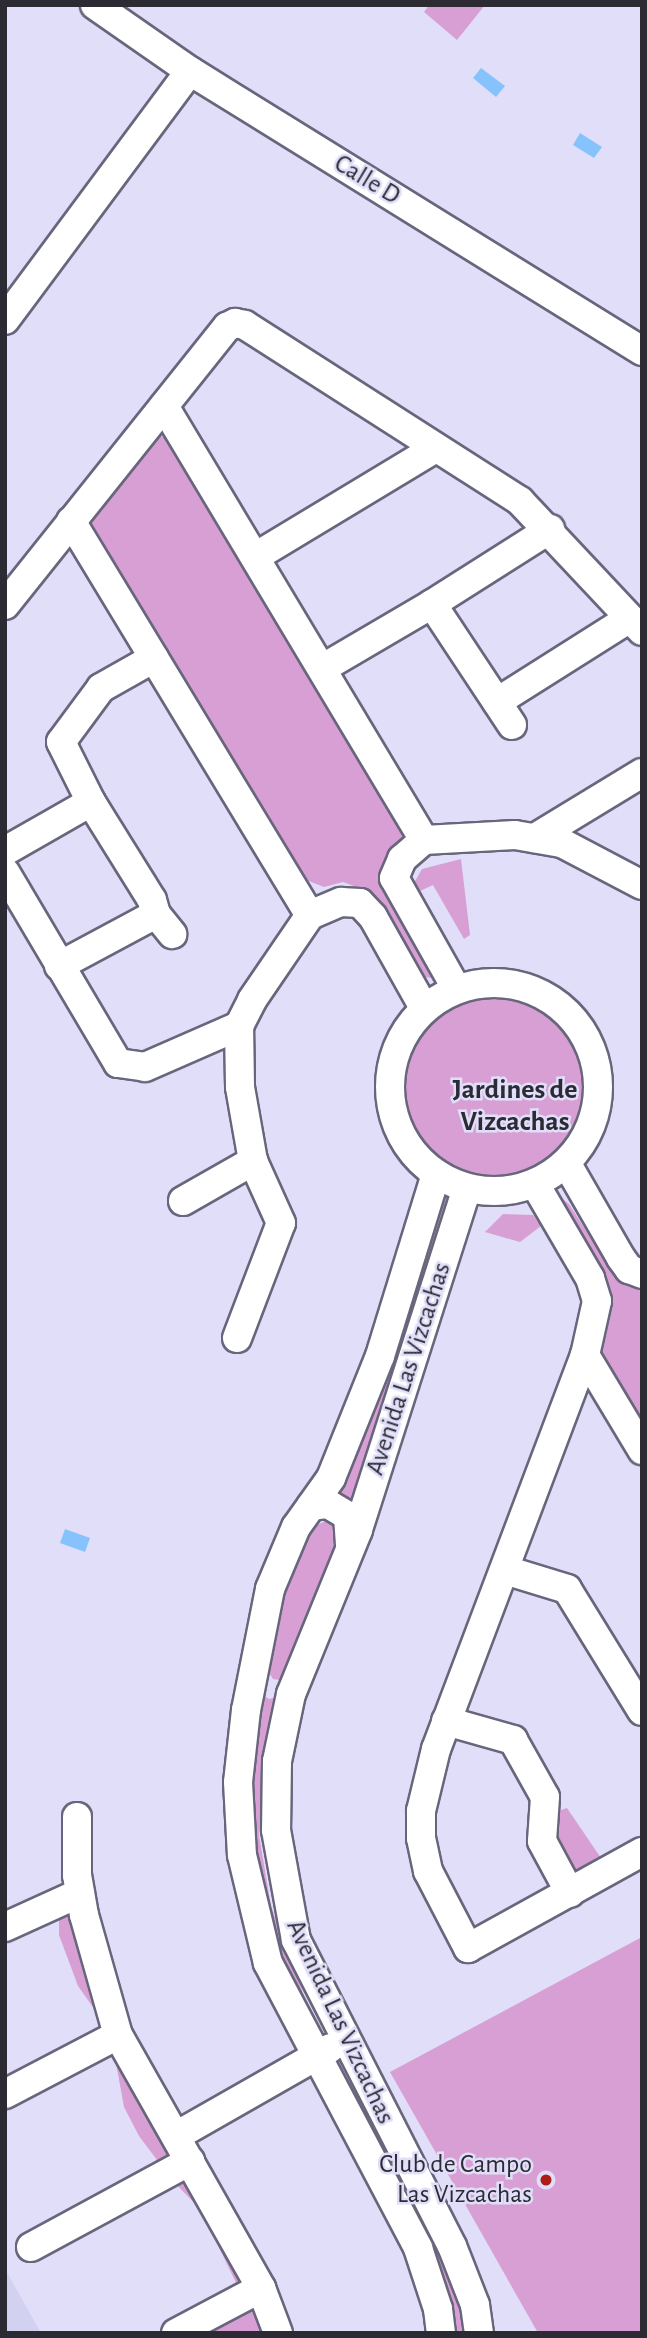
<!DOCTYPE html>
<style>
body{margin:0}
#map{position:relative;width:647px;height:2338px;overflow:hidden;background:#e0def8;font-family:"Alegreya Sans",sans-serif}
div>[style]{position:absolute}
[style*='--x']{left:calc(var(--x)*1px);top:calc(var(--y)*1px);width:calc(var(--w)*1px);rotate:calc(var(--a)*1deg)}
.built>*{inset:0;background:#d3d1f0}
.green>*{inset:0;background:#d89fd4}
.round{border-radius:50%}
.water>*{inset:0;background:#86c3fd}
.roads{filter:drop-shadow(2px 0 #68667c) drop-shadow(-2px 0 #68667c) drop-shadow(0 2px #68667c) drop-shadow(0 -2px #68667c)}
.minor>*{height:28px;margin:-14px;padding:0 14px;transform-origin:14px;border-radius:14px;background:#fff}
.minor>.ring{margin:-14px;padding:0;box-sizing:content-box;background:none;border:28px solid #fff;border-radius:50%}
.dots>*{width:19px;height:19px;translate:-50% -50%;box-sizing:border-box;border:4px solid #e0def8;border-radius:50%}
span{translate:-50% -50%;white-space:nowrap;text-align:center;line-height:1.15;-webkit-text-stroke:5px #e0def8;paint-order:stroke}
.street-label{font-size:26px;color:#2c2b34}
.poi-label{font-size:26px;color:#2c2b34}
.right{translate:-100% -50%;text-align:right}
.neighbourhood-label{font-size:28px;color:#2c2b34;font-weight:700}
.frame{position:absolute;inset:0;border:7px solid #2c2b34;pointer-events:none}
</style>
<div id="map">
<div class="built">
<div style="clip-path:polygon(5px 2269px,41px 2333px,5px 2333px)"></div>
</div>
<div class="green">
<div style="clip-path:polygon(429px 5px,485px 5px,457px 40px,424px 12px)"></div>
<div style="clip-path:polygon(157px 436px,173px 438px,401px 820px,402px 840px,384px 864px,383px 879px,433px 968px,432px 978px,424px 977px,377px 901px,362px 889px,343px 882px,324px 887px,306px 880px,91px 528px,93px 514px)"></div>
<div style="clip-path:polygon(461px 859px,470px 935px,464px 939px,433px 885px,420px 891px,414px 883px,422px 869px)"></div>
<div class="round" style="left:400px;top:991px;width:188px;height:188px"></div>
<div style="clip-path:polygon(446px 1189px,455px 1197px,454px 1204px,348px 1516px,328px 1504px,441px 1193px)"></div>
<div style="clip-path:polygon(556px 1194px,569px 1204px,616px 1277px,642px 1289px,642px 1437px,592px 1353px,595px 1330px)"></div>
<div style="clip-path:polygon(503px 1214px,533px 1215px,541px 1226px,520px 1242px,485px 1232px)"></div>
<div style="clip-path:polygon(329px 1519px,338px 1529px,341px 1549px,286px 1681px,273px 1679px,267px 1669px,272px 1619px,308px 1530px)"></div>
<div style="clip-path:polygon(257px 1691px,269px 1699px,282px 1696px,259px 1835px,271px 1906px,318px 2034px,262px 1910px,249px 1836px)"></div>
<div style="clip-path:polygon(567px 1808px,603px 1861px,573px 1875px,552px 1836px,558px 1811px)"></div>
<div style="clip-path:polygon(72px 1907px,107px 2027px,78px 1986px,59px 1935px,59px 1912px)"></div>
<div style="clip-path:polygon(642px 1937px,642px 2333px,538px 2333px,390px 2072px)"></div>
<div style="clip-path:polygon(114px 2052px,178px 2156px,160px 2164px,139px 2136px,124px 2107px)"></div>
<div style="clip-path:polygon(355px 2082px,441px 2249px,456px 2285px,464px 2333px,446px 2333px,345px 2083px)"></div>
<div style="clip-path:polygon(187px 2173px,249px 2285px,239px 2289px,201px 2210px,173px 2181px)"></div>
<div style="clip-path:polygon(256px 2299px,268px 2333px,194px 2333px)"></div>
</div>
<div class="water">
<div style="clip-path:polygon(481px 68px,505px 86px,496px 97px,473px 78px)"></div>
<div style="clip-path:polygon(580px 133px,602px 147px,594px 158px,573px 145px)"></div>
<div style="clip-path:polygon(65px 1529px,90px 1538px,85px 1552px,60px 1543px)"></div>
</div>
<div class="roads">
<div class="minor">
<div style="--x:95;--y:5;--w:116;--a:34.8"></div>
<div style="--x:190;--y:71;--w:532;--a:31.78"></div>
<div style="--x:5;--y:320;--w:310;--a:-53.4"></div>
<div style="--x:164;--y:406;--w:506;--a:59.08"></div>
<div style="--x:71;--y:521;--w:461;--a:58.8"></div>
<div style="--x:255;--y:557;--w:211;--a:-31.1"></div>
<div style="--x:432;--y:604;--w:140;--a:-32.4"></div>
<div style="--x:5;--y:605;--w:356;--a:-51.4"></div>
<div style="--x:227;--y:327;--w:9;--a:-27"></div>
<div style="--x:235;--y:323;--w:10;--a:11"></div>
<div style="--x:245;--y:325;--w:326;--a:32.6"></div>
<div style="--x:520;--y:501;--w:178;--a:46.8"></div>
<div style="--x:154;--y:658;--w:61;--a:150.5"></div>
<div style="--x:101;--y:688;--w:67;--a:126.5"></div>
<div style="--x:61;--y:742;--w:67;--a:63.4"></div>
<div style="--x:91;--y:802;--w:115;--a:58.1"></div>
<div style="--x:152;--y:900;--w:15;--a:74"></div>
<div style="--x:156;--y:914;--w:26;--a:51"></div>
<div style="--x:323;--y:668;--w:126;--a:-30.4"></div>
<div style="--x:432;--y:604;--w:145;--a:56.5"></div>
<div style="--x:497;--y:702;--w:157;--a:-32.3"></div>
<div style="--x:535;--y:838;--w:125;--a:-31.3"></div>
<div style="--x:5;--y:851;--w:99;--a:-29.7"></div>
<div style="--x:5;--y:872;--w:222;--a:59.4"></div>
<div style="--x:118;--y:1063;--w:27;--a:8"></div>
<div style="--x:145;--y:1067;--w:103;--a:-23.6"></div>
<div style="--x:59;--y:966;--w:110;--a:-28.2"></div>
<div class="ring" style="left:390px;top:983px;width:180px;height:180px"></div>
<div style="--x:456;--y:988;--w:126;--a:-119.4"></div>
<div style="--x:394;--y:878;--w:21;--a:-67"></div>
<div style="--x:402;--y:859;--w:29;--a:-41"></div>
<div style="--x:424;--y:840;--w:91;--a:-3.1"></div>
<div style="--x:515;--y:835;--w:48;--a:9.7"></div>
<div style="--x:562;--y:843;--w:90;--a:27.7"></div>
<div style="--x:567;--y:1164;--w:108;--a:60.1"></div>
<div style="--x:621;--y:1258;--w:14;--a:54"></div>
<div style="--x:629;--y:1269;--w:14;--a:21"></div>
<div style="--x:436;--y:1174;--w:190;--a:107.1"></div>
<div style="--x:380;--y:1356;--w:131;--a:111.9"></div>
<div style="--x:331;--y:1478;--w:60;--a:125.5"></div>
<div style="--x:296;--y:1527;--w:67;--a:112.8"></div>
<div style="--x:270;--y:1589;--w:123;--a:101.2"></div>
<div style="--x:246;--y:1710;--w:72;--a:96.3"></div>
<div style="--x:238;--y:1782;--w:73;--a:86.9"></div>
<div style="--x:242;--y:1855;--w:111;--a:76.5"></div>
<div style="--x:268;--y:1963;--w:322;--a:62.2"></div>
<div style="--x:418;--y:2248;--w:64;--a:71.8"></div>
<div style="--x:438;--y:2309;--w:24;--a:83"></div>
<div style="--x:535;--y:1184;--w:109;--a:59.7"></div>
<div style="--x:590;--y:1278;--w:24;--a:73"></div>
<div style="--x:597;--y:1301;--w:55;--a:102.5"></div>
<div style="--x:585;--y:1355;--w:421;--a:110.7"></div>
<div style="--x:436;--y:1749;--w:64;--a:103.6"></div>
<div style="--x:421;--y:1811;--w:27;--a:90"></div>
<div style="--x:421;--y:1838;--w:34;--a:78"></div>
<div style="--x:428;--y:1871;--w:87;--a:62.5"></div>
<div style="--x:468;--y:1948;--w:199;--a:-28.9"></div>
<div style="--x:467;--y:1188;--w:359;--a:107.7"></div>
<div style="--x:358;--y:1530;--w:177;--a:112.2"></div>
<div style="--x:291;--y:1694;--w:68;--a:101.8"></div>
<div style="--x:277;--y:1761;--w:69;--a:90.8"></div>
<div style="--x:276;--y:1830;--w:112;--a:79.7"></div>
<div style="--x:296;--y:1940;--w:343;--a:63"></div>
<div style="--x:452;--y:2246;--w:63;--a:68.7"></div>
<div style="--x:475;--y:2305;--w:28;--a:82"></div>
<div style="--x:183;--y:1201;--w:81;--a:-29.7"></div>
<div style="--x:237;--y:1338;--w:123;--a:-69.1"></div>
<div style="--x:281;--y:1223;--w:68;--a:-114.3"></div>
<div style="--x:253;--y:1161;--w:75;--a:-100"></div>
<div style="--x:240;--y:1087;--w:61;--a:-90.9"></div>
<div style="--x:239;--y:1026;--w:29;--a:-63"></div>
<div style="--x:252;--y:1000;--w:103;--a:-55.7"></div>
<div style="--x:310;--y:915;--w:34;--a:-23"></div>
<div style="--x:341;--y:902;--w:19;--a:3"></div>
<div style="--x:360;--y:903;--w:19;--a:47"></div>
<div style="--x:373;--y:917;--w:104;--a:60.7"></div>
<div style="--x:585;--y:1355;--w:111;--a:59"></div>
<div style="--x:311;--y:1506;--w:17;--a:-7"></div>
<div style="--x:328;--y:1504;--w:23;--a:31"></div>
<div style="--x:348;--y:1516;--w:29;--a:86"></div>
<div style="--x:505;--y:1570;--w:65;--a:17"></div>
<div style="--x:567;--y:1589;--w:143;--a:58.4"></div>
<div style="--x:446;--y:1721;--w:70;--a:15.8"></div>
<div style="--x:513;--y:1740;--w:65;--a:60.7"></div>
<div style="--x:545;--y:1797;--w:44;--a:93.9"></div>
<div style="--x:542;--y:1841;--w:59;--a:61.7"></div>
<div style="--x:77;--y:1817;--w:58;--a:90"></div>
<div style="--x:77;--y:1875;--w:41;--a:80.1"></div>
<div style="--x:84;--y:1915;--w:125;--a:74.2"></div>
<div style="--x:118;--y:2035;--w:291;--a:60.5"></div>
<div style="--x:261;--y:2288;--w:48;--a:69.3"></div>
<div style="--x:5;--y:1927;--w:82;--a:-24.4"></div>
<div style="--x:5;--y:2094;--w:127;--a:-27.6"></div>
<div style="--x:176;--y:2136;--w:177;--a:-29.7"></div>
<div style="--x:31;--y:2247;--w:181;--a:-28.4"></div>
<div style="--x:176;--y:2333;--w:96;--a:-27.9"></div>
</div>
</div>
<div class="dots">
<div style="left:546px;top:2180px;background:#ad1d15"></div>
</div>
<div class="street-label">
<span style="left:367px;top:180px;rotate:31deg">Calle D</span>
<span style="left:409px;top:1369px;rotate:-72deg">Avenida Las Vizcachas</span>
<span style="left:340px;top:2022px;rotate:65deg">Avenida Las Vizcachas</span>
</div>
<div class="poi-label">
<span class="right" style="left:532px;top:2180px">Club de Campo<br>Las Vizcachas</span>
</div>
<div class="neighbourhood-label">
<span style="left:515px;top:1106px">Jardines de<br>Vizcachas</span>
</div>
<div class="frame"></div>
</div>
